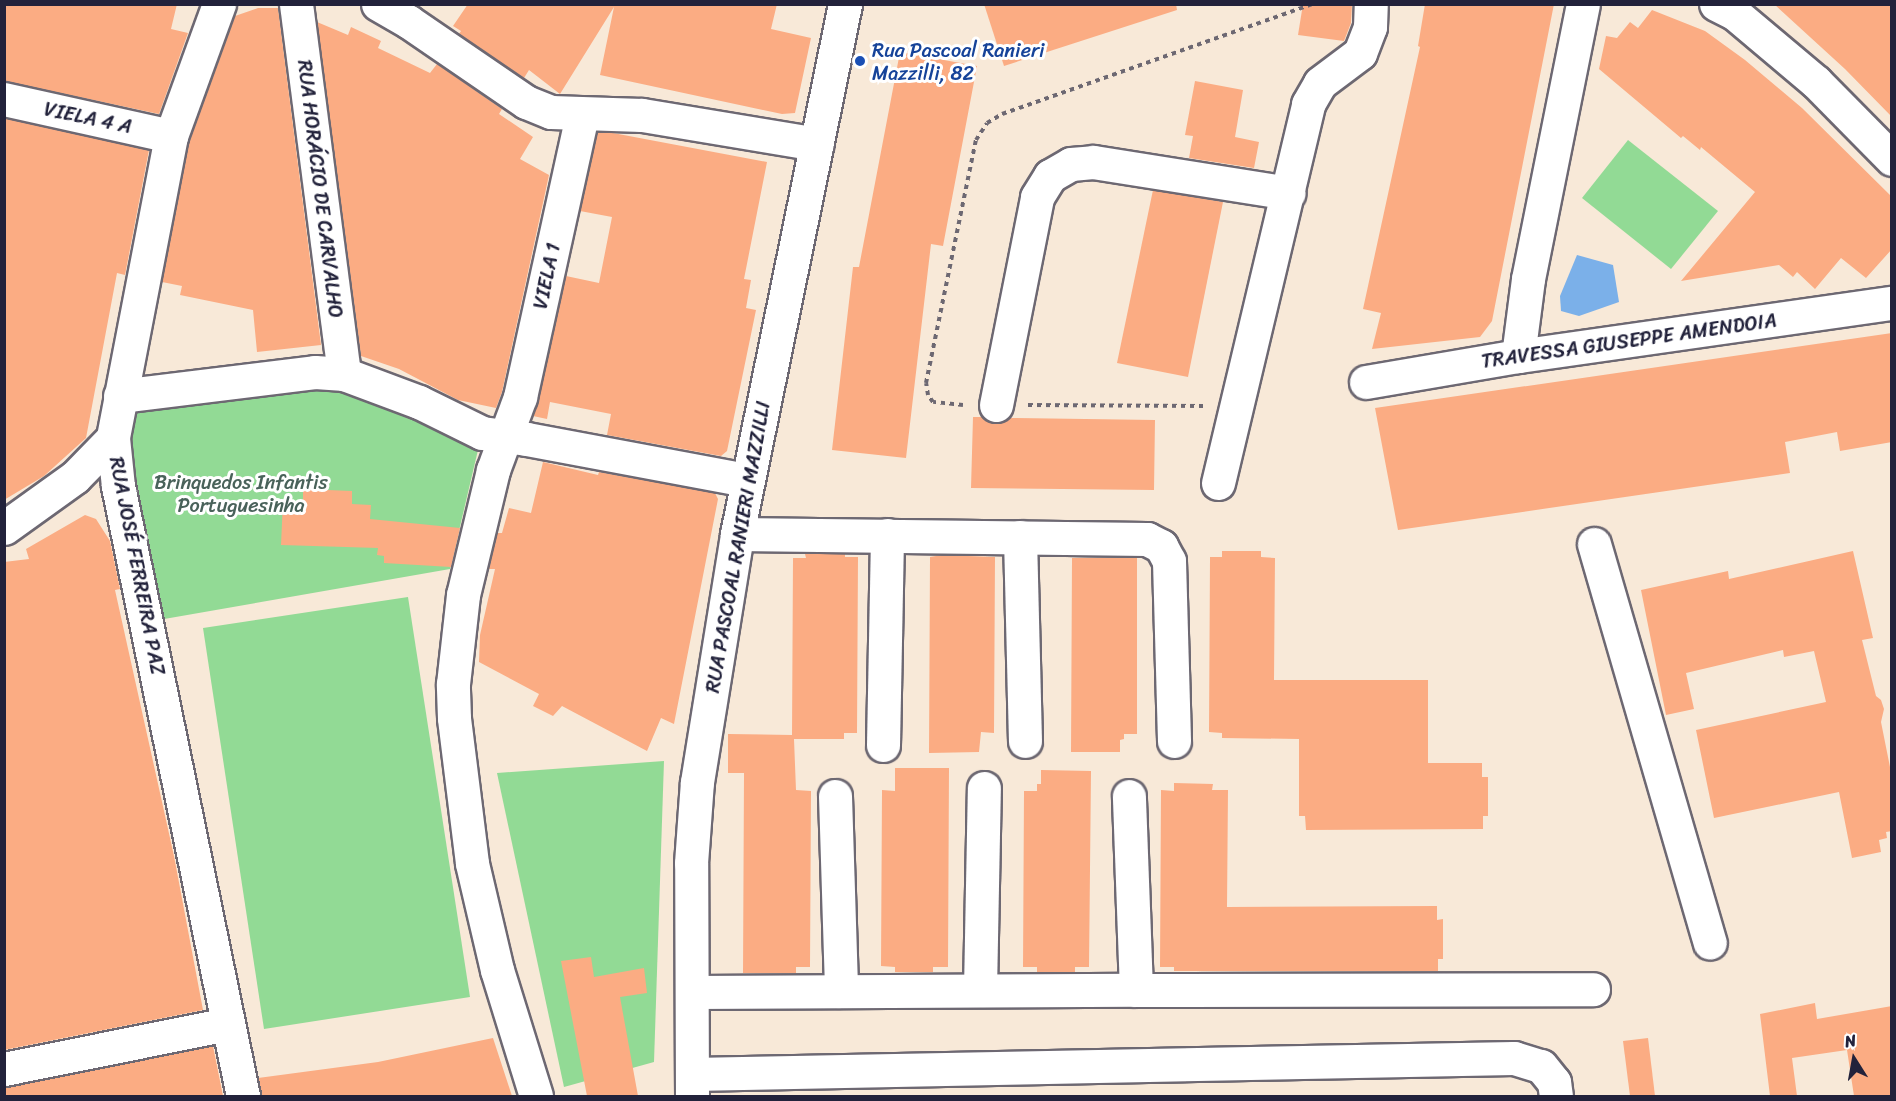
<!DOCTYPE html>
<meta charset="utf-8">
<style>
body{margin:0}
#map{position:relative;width:1896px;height:1101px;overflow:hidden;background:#f8e9d8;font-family:Sriracha,sans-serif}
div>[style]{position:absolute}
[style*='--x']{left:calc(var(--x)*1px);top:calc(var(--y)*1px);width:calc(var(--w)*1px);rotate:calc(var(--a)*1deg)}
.green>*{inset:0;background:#92da95}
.water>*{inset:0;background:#7bb0e9}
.building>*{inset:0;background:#fbac83}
.path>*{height:4px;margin-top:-2px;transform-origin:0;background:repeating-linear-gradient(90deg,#6d6872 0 4.5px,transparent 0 9px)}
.roads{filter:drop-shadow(2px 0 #6d6872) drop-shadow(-2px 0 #6d6872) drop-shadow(0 2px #6d6872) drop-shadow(0 -2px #6d6872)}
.minor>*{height:33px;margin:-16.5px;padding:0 16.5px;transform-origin:16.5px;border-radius:16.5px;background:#fff}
.dots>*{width:16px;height:16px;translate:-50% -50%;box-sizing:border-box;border:3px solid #fff;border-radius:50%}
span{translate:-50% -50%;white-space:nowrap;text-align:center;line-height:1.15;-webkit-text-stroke:6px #fff;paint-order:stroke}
.transit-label{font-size:20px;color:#164399}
.left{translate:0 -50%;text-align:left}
.street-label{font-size:20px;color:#22223b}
.park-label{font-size:20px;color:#49625a}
.frame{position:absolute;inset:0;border:6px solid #22223b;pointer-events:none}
.north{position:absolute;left:1824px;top:1029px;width:60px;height:60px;-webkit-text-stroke:4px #fff;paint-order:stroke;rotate:349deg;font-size:16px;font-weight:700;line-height:24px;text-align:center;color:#22223b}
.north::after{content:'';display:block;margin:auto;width:21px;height:27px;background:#22223b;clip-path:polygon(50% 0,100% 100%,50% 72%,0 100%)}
</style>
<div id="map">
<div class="green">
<div style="clip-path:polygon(1628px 140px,1718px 211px,1671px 269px,1582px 198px)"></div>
<div style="clip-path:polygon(301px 374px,482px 433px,450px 569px,147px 622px,120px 396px)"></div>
<div style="clip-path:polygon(408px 597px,470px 997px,264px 1029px,203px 628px)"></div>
<div style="clip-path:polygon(664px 761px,654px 1062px,564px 1087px,497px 773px)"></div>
</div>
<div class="water">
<div style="clip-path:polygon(1577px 255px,1613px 265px,1619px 302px,1579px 316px,1561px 311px,1560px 296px)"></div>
</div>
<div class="building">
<div style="clip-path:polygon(4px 4px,177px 4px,171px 29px,188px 33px,159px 114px,4px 81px)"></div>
<div style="clip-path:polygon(468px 4px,777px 4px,771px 29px,811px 38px,795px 113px,782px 114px,600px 75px,614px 7px,560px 94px,529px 70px,524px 78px,459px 34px,461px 31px,453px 26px)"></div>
<div style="clip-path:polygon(984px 4px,1176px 4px,1177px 10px,1004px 66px)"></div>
<div style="clip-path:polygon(1303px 4px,1352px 4px,1351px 23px,1344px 41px,1298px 35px)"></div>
<div style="clip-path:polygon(1425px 4px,1554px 4px,1492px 321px,1480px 337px,1372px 349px,1381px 313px,1363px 309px,1420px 47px,1418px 46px)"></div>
<div style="clip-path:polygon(1774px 4px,1892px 4px,1892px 117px,1845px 69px)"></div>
<div style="clip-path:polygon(258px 8px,278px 8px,321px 345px,257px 352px,253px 310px,180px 295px,182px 286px,162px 282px,189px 141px,235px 16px)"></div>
<div style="clip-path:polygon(1652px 10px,1705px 31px,1745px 60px,1802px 108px,1892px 197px,1892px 249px,1866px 278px,1841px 258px,1815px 289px,1797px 272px,1793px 277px,1779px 265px,1681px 281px,1755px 192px,1701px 147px,1700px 150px,1683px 136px,1681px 138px,1599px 69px,1606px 36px,1617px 38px,1630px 22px,1638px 28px)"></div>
<div style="clip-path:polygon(317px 22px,348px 35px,351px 27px,381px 41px,378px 48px,430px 73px,437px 64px,502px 109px,499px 114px,533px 137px,520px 159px,549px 175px,502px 392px,496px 408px,458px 400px,399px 369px,361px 356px)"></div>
<div style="clip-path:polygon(900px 52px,977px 66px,943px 246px,931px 244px,906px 458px,832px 450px,853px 267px,859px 267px)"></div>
<div style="clip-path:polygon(1195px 81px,1243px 90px,1235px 137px,1259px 142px,1254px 168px,1189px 158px,1193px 136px,1185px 135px)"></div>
<div style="clip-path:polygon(4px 118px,149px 150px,125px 275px,117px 273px,86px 438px,44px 476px,4px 500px)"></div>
<div style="clip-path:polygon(597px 132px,613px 133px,767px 162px,744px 279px,751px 280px,746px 308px,756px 310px,727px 451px,721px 456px,607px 435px,611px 414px,550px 402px,547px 419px,533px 416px,566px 276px,599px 283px,612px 217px,580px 211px)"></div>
<div style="clip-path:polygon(1153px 190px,1223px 202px,1188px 377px,1117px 363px)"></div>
<div style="clip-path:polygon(1892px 333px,1892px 442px,1840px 451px,1837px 432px,1785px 442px,1790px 473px,1398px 530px,1375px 408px)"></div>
<div style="clip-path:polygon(973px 417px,982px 417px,993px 423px,1003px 422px,1010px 418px,1155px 420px,1154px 490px,971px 488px)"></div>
<div style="clip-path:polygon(543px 462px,598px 475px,599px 472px,715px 493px,718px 499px,674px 724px,661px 718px,647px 751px,562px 706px,553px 716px,533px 706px,539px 694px,479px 662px,480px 635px,495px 569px,489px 569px,497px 533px,502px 533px,509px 508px,531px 513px)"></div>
<div style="clip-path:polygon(303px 489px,352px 491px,352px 504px,371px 505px,370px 519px,460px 528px,451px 567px,384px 563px,384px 556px,377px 555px,378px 548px,281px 545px,283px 501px,303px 502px)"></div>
<div style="clip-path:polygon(85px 515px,96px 519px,110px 541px,120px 589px,115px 590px,174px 856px,203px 1010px,4px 1050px,4px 562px,29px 559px,26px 549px)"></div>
<div style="clip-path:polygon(1222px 551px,1261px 551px,1261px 557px,1275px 558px,1274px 680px,1428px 680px,1428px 763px,1482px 763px,1482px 777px,1488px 777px,1488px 816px,1483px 816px,1483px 829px,1306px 830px,1305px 816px,1299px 816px,1299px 739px,1222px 738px,1222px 733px,1209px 732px,1210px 557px,1222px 557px)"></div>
<div style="clip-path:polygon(1853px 551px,1873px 638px,1862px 640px,1876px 696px,1881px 700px,1884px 709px,1881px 722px,1892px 777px,1892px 831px,1886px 832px,1887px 838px,1879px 840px,1881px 852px,1852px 858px,1839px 792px,1714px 818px,1696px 730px,1826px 702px,1814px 651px,1784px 657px,1783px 650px,1686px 673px,1694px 709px,1666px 715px,1641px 590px,1728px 571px,1729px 579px)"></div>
<div style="clip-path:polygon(805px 554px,845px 554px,845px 557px,858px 557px,857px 733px,844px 733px,844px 739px,794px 739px,796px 790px,811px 791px,810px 967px,796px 967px,796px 973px,743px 973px,744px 773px,728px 773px,728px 734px,792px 735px,793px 558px,806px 558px)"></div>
<div style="clip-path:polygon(942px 555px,995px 557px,994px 733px,981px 732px,979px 752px,929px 753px,930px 557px)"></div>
<div style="clip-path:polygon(1072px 558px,1137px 558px,1137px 734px,1124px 734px,1124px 739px,1120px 740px,1120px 752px,1071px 752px)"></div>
<div style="clip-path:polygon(895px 768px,949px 768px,948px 967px,933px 967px,933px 972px,895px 972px,895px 967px,881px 966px,882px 790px,895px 791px)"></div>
<div style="clip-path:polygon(1041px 770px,1091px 771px,1089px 967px,1075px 967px,1075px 972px,1037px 972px,1037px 967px,1023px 967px,1024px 791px,1037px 791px,1037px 784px,1041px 784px)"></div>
<div style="clip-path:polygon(1174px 783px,1213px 784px,1212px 790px,1228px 790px,1227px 907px,1437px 906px,1437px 920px,1443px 919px,1443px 959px,1438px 959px,1438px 971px,1174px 971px,1174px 967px,1160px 967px,1161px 790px,1174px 791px)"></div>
<div style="clip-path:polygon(591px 957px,594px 977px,644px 968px,647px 993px,620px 997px,638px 1096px,587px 1096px,561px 961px)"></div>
<div style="clip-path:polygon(1815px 1003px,1817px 1019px,1892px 1006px,1892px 1096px,1854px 1096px,1847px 1050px,1792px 1058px,1797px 1096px,1770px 1096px,1760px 1014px)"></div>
<div style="clip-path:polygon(493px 1038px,512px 1096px,261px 1096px,258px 1078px,378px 1062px)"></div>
<div style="clip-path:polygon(1648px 1038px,1655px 1096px,1630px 1096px,1623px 1041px)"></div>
<div style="clip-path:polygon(213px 1046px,223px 1096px,4px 1096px,4px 1087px)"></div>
</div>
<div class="path">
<div style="--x:963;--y:405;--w:30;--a:-174"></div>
<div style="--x:933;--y:402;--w:9;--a:-126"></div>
<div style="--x:928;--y:395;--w:12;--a:-99"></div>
<div style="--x:926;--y:383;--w:248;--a:-78.4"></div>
<div style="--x:976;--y:140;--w:20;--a:-57"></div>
<div style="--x:987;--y:123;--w:17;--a:-31"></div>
<div style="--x:1002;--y:114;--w:329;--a:-19.5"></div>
<div style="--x:1028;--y:405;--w:175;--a:0.3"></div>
</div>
<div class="roads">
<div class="minor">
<div style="--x:219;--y:4;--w:140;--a:110"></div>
<div style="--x:171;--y:136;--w:308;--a:100.9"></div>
<div style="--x:113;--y:438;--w:48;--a:84.1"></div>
<div style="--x:118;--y:486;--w:623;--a:78.42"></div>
<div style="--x:296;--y:4;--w:373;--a:82.6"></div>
<div style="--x:378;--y:4;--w:36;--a:30"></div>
<div style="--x:409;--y:22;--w:142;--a:34.4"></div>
<div style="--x:526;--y:102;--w:27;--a:22"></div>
<div style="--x:551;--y:112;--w:91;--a:1.9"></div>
<div style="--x:642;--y:115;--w:177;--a:9.4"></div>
<div style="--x:1716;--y:4;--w:20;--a:27"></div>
<div style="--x:1734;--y:13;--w:107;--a:40.1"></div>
<div style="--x:1816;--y:82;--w:108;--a:45.4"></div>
<div style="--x:4;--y:99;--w:171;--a:12.5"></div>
<div style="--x:1518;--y:356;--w:78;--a:-82.6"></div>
<div style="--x:1528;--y:279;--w:280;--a:-78.7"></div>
<div style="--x:1366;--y:382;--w:154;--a:-9.7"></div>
<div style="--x:1518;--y:356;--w:378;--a:-8.1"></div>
<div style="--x:120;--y:396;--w:196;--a:-7"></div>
<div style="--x:315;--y:372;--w:29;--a:4"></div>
<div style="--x:344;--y:374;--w:80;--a:20.5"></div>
<div style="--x:419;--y:402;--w:70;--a:26.2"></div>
<div style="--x:482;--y:433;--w:45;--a:7.6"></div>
<div style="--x:527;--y:439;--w:224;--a:10.6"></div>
<div style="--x:996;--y:405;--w:212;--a:-78.8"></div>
<div style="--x:1037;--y:197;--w:25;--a:-58"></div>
<div style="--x:1050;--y:176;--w:24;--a:-30"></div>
<div style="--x:1071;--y:164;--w:22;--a:-5"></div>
<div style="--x:1093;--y:162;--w:198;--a:9"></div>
<div style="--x:1218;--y:483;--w:390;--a:-76.6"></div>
<div style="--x:1308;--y:104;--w:24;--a:-60"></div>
<div style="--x:1320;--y:83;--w:50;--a:-36.9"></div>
<div style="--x:1360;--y:53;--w:28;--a:-69"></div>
<div style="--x:1370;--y:27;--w:23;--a:-88"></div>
<div style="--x:4;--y:528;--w:87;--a:-35.7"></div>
<div style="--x:75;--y:477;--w:54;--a:-45.7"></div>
<div style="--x:737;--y:534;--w:410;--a:0.7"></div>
<div style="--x:1147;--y:539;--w:16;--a:27"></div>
<div style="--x:1161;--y:546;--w:17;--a:62"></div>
<div style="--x:1169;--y:561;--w:180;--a:88.4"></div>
<div style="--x:1020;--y:537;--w:204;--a:88.6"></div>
<div style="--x:1594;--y:544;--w:415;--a:73.8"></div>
<div style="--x:883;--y:745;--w:210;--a:-88.9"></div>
<div style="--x:835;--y:796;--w:195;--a:88.2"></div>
<div style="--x:980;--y:990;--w:202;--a:-88.9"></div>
<div style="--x:1136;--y:990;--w:457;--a:-0.1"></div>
<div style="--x:692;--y:992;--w:444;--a:-0.3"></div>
<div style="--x:1136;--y:990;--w:194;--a:-92.1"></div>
<div style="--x:4;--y:1069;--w:228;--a:-11.4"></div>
<div style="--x:692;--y:1074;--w:822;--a:-1.12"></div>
<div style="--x:1514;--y:1058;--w:28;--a:17"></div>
<div style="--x:1541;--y:1066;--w:21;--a:51"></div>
<div style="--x:1554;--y:1082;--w:14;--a:82"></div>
<div style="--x:536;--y:1096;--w:132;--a:-107.2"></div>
<div style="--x:497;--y:970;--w:110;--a:-103.2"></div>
<div style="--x:472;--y:863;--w:146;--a:-97.1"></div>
<div style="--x:454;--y:718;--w:34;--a:-92"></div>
<div style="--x:453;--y:684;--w:90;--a:-83.6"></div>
<div style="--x:463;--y:595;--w:129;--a:-76.5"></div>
<div style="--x:493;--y:470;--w:78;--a:-69.7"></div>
<div style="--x:520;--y:397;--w:290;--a:-77.6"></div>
<div style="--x:692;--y:1096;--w:233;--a:-90.2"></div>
<div style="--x:691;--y:863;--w:81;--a:-85.8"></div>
<div style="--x:697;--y:782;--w:251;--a:-80.8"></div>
<div style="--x:737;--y:534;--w:541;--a:-78.48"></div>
</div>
</div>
<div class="dots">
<div style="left:860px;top:61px;background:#1a4fb4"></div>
</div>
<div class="transit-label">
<span class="left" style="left:872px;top:62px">Rua Pascoal Ranieri<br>Mazzilli, 82</span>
</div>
<div class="street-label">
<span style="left:88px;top:118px;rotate:12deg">VIELA 4 A</span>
<span style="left:320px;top:189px;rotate:83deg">RUA HORÁCIO DE CARVALHO</span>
<span style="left:547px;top:276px;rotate:-78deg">VIELA 1</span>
<span style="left:1629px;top:341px;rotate:-8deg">TRAVESSA GIUSEPPE AMENDOIA</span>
<span style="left:738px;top:547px;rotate:-80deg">RUA PASCOAL RANIERI MAZZILLI</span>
<span style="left:137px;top:566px;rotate:79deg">RUA JOSÉ FERREIRA PAZ</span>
</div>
<div class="park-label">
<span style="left:241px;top:494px">Brinquedos Infantis<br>Portuguesinha</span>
</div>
<div class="frame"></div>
<div class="north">N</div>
</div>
